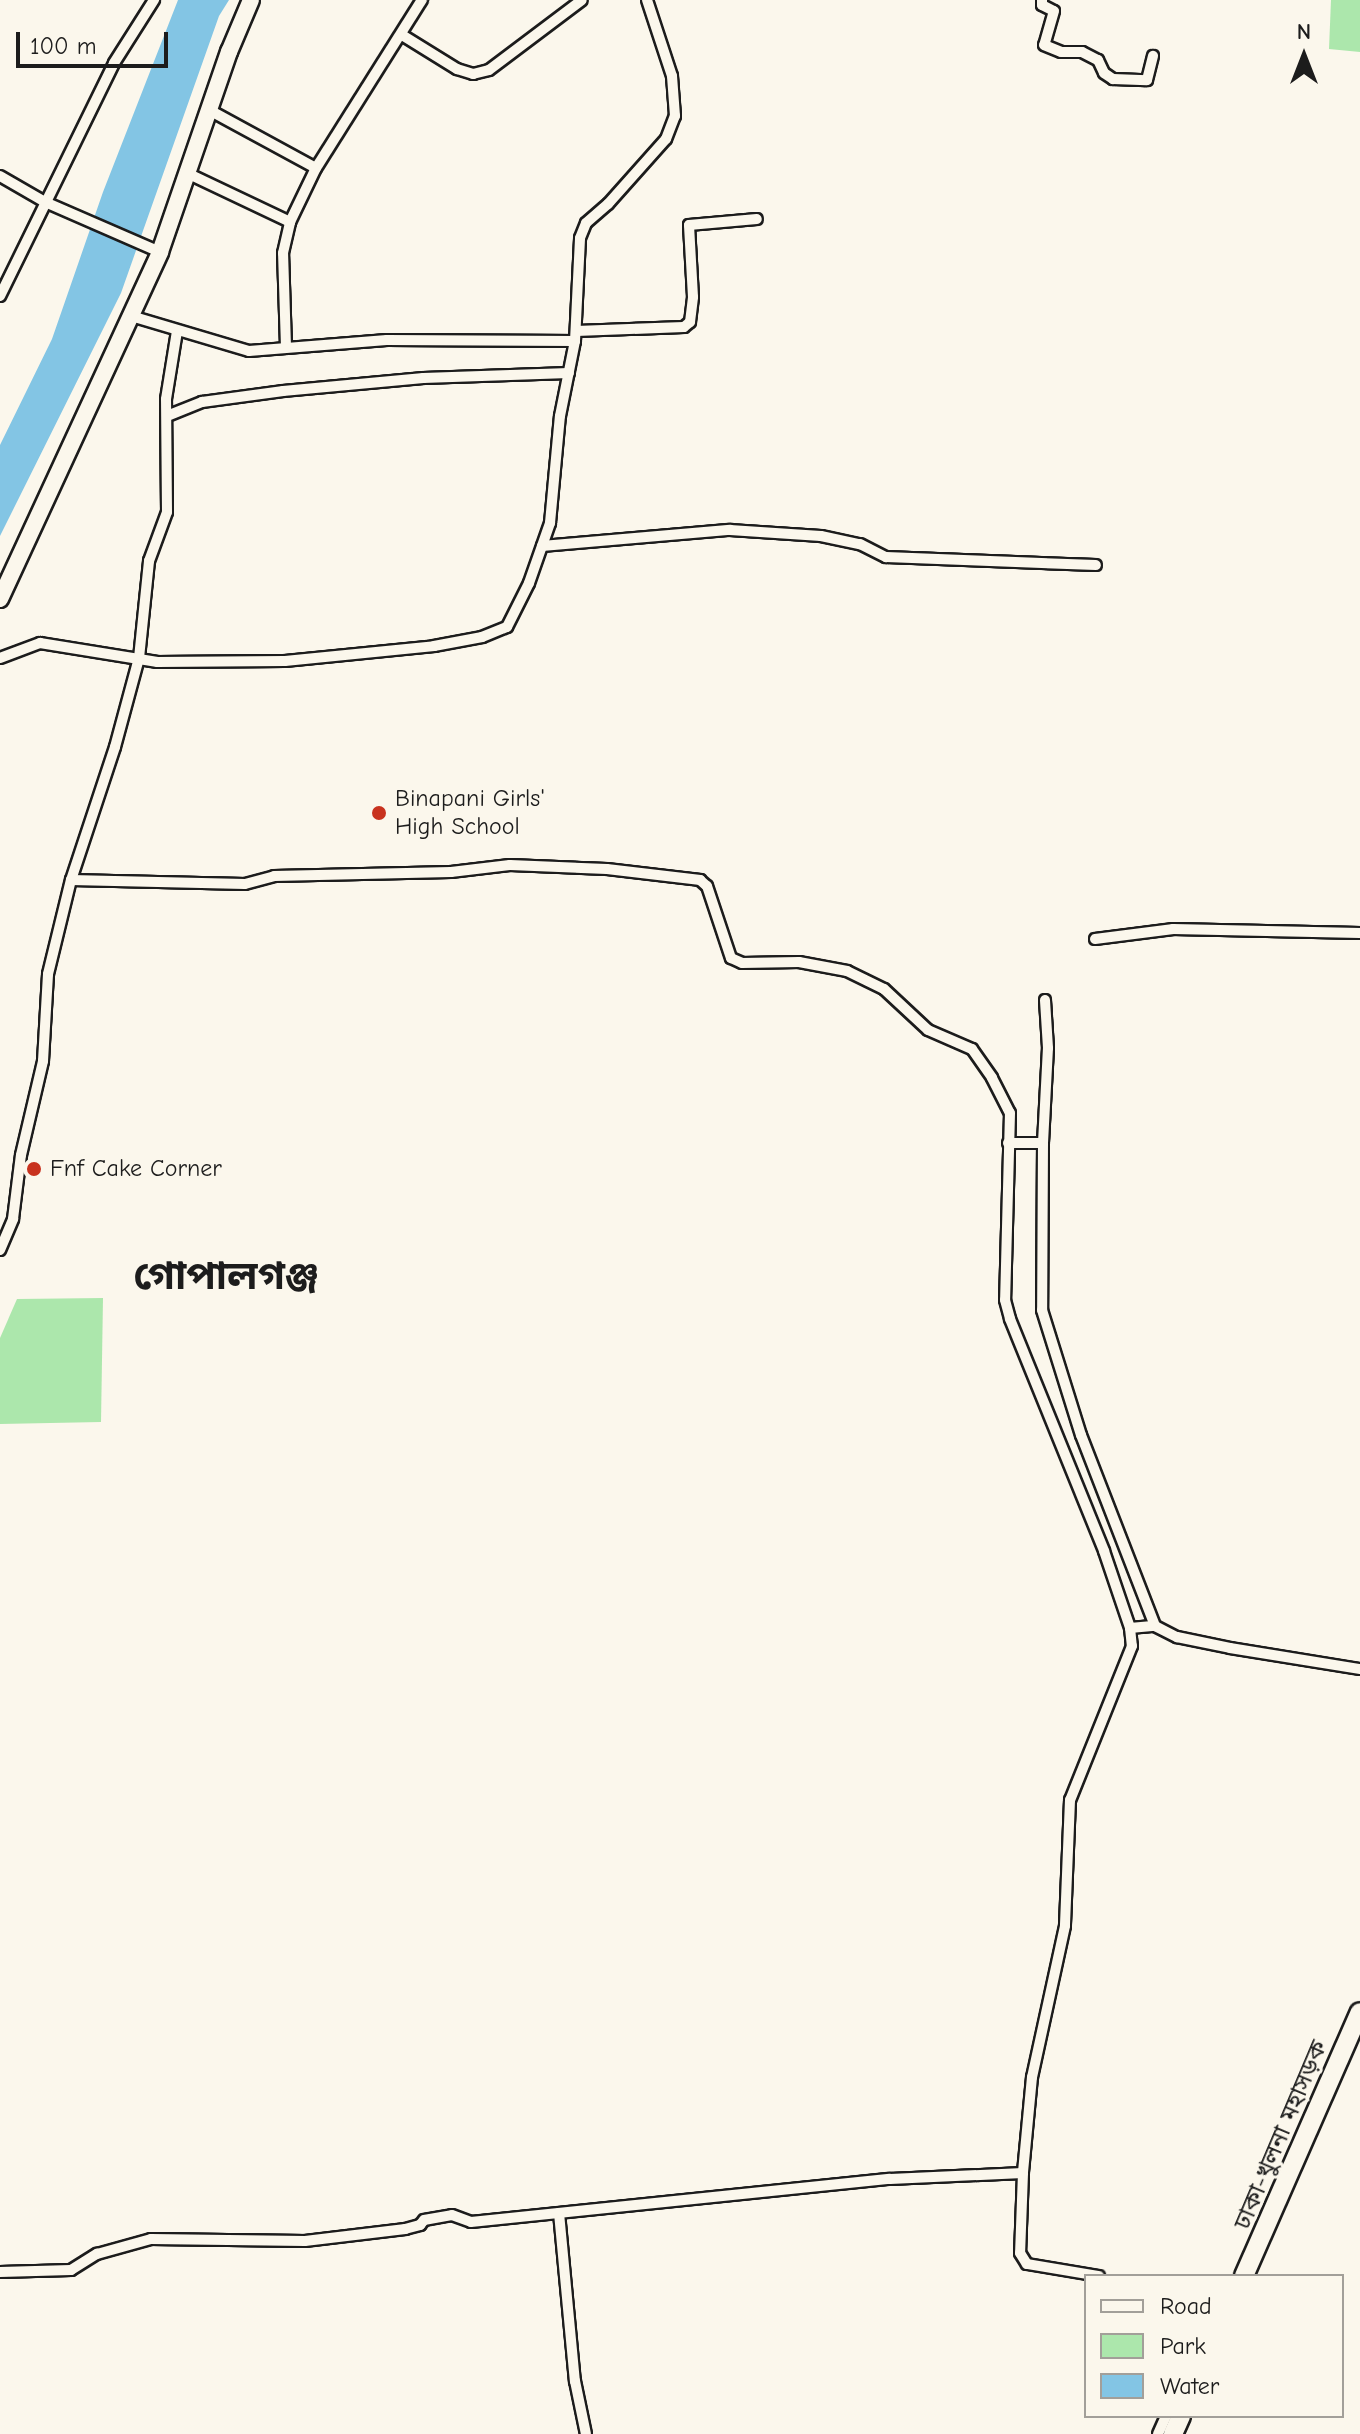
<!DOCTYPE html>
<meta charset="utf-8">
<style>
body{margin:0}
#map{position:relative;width:1360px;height:2434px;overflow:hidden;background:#fbf7ec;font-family:"Comic Neue","Noto Sans Bengali",sans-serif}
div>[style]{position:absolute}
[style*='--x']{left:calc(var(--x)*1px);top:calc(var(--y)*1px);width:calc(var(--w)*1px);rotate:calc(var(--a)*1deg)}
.green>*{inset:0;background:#ace7ac}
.water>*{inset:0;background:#83c5e4}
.roads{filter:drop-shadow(2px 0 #1c1c1c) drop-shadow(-2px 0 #1c1c1c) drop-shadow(0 2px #1c1c1c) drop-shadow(0 -2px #1c1c1c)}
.street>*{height:10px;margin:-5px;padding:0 5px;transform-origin:5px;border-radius:5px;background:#fbf7ec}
.primary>*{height:16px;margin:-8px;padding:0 8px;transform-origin:8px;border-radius:8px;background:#fbf7ec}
.highway>*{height:18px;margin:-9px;padding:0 9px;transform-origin:9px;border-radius:9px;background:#fbf7ec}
.dots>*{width:22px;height:22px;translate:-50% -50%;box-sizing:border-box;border:4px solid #fbf7ec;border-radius:50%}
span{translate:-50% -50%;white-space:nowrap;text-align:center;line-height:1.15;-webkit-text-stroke:6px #fbf7ec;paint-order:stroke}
.poi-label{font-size:24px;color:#1c1c1c}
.left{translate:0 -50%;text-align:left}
.street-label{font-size:24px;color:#1c1c1c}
.town-label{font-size:40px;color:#1c1c1c;font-weight:700}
.legend{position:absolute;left:1084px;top:2274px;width:260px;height:144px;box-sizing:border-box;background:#fbf7ec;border:2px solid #a29f99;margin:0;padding:10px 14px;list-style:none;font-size:24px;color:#1c1c1c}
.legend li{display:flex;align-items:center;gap:16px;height:40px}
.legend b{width:40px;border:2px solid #a29f99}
.north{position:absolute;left:1264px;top:16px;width:80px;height:80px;-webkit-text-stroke:6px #fbf7ec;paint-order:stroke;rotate:0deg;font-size:22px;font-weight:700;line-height:32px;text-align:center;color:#1c1c1c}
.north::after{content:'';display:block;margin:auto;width:28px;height:36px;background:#1c1c1c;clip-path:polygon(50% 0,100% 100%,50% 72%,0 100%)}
.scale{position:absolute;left:16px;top:32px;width:152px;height:36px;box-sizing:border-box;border:4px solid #1c1c1c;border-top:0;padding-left:10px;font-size:24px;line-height:28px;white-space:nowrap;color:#1c1c1c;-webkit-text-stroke:6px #fbf7ec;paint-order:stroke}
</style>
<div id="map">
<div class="green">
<div style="clip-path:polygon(1331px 0,1360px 0,1360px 52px,1329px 49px)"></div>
<div style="clip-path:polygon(103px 1298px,101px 1422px,0 1424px,0 1338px,17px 1299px)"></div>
</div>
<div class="water">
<div style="clip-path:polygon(178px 0,229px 0,219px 16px,121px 293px,0 536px,0 445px,52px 339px,103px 192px)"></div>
</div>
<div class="roads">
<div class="street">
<div style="--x:1042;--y:0;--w:5;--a:90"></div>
<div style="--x:1042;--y:5;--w:13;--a:27"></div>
<div style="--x:1054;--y:11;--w:35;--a:106"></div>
<div style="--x:1044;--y:45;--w:18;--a:22"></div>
<div style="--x:1061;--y:52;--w:21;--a:0"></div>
<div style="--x:1082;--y:52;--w:18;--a:27"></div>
<div style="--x:1098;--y:60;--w:14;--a:65"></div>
<div style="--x:1104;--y:73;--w:11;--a:34"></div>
<div style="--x:1113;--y:79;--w:34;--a:2"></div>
<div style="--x:1147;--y:80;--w:25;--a:-76"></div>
<div style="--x:402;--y:35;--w:65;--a:31.7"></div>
<div style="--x:457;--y:69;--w:17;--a:17"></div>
<div style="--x:473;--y:74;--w:16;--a:-14"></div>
<div style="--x:489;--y:70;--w:116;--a:-37"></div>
<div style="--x:211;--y:111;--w:119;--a:28.5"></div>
<div style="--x:189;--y:174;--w:112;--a:25.4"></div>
<div style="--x:0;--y:176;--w:52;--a:30"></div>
<div style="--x:45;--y:202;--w:125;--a:23.5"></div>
<div style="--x:0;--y:296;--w:259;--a:-63.9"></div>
<div style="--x:114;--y:63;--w:75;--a:-57.6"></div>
<div style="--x:131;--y:316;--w:123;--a:16.5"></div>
<div style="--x:249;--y:351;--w:138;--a:-4.6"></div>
<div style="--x:387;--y:340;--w:188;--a:0.3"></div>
<div style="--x:576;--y:331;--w:108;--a:-2.1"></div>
<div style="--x:684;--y:327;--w:8;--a:-40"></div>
<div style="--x:690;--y:322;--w:25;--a:-83"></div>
<div style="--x:693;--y:297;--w:72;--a:-93.2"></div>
<div style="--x:689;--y:225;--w:68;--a:-5"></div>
<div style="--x:286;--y:347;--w:94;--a:-91.8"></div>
<div style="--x:283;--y:253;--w:32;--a:-77"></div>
<div style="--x:290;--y:222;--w:60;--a:-64.3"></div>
<div style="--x:316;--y:168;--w:199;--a:-57.8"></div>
<div style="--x:167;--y:416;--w:38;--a:-22"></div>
<div style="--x:202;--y:402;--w:82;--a:-7.7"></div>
<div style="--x:283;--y:391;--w:141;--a:-5.3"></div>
<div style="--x:423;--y:378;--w:146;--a:-2"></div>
<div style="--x:542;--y:546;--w:189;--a:-4.9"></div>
<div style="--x:730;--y:530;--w:91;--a:3.8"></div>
<div style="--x:821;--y:536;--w:40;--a:12"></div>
<div style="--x:860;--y:544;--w:29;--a:27"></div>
<div style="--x:886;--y:557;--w:210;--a:2.2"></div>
<div style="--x:0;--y:658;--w:43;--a:-20.6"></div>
<div style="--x:40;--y:643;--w:119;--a:9.2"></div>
<div style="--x:157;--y:662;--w:128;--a:-0.4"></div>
<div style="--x:285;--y:661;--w:150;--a:-5.7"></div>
<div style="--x:434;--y:646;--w:49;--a:-10.6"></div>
<div style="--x:482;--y:637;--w:27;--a:-22"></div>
<div style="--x:507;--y:627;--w:49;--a:-63.4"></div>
<div style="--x:529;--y:583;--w:64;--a:-70.7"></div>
<div style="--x:550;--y:523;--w:107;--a:-84.7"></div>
<div style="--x:560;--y:416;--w:76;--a:-78.7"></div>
<div style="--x:575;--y:341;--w:103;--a:-87.2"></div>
<div style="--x:580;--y:238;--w:16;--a:-68"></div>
<div style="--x:586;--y:223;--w:29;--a:-41"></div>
<div style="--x:608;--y:204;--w:87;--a:-48.3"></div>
<div style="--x:666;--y:139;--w:25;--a:-69"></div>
<div style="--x:675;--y:116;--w:40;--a:-94.3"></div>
<div style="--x:672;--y:76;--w:80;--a:-108.2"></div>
<div style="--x:71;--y:880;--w:174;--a:1.3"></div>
<div style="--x:245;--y:884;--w:30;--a:-15"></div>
<div style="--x:274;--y:876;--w:177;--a:-1.3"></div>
<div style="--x:451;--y:872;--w:59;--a:-6.8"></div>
<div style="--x:510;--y:865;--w:97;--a:2.4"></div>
<div style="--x:607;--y:869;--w:94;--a:6.7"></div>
<div style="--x:700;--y:880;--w:9;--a:41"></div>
<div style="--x:707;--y:886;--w:76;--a:71.6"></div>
<div style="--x:731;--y:958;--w:12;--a:24"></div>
<div style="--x:742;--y:963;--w:57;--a:-1"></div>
<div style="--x:799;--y:962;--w:49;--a:10.6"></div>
<div style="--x:847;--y:971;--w:41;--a:25.9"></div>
<div style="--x:884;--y:989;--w:60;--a:43"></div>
<div style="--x:928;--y:1030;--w:48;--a:23.4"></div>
<div style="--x:972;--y:1049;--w:35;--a:55"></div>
<div style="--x:992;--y:1078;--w:39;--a:63"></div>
<div style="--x:1010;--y:1113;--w:187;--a:91.5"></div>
<div style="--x:1005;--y:1300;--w:20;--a:75"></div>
<div style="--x:1010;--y:1319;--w:250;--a:67.9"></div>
<div style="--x:1104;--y:1551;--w:81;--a:71.3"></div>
<div style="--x:1130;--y:1628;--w:18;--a:84"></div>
<div style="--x:1132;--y:1646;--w:166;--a:111.9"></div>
<div style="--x:1070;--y:1800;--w:126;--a:92.3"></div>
<div style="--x:1065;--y:1926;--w:155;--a:102.3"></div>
<div style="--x:1032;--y:2077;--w:96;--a:95.4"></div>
<div style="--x:1023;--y:2173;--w:80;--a:92.1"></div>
<div style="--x:1020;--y:2253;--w:13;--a:58"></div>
<div style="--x:1027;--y:2264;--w:73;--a:9.5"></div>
<div style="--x:1095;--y:939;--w:79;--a:-7.3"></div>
<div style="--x:1173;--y:929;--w:187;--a:1.2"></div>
<div style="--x:1008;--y:1143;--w:35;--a:0"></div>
<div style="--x:1043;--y:1143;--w:167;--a:90.3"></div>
<div style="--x:1042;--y:1310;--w:131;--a:72.7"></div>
<div style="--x:1081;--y:1435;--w:205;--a:68.8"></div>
<div style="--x:1155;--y:1626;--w:25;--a:27"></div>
<div style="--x:1177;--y:1637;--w:54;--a:11.7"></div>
<div style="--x:1230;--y:1648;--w:132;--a:9.2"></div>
<div style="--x:1043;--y:1143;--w:95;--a:-87"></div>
<div style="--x:1048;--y:1048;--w:48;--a:-93.6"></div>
<div style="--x:0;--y:1250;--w:34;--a:-67"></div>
<div style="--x:13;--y:1219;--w:64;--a:-82.9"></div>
<div style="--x:21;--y:1155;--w:97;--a:-76.8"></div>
<div style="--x:43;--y:1061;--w:87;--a:-86.7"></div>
<div style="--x:48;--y:974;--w:97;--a:-76.3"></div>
<div style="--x:71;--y:880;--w:140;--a:-71.7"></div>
<div style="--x:115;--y:747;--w:92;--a:-74.9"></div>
<div style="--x:139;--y:658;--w:98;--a:-84.1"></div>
<div style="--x:149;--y:561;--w:52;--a:-69.8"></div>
<div style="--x:167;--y:512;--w:113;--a:-90.5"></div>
<div style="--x:166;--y:399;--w:69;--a:-80.8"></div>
<div style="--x:1130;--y:1628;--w:25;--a:-5"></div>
<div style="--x:559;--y:2213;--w:169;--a:84.6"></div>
<div style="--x:575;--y:2381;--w:54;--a:78.3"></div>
<div style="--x:0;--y:2272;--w:71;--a:-1.6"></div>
<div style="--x:71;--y:2270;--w:31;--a:-32"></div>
<div style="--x:97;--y:2254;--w:56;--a:-15.5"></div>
<div style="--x:151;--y:2239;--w:154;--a:0.7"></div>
<div style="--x:305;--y:2241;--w:101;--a:-6.8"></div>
<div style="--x:405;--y:2229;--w:16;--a:-15"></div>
<div style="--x:420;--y:2225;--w:6;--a:-51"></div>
<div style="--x:424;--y:2220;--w:28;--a:-10"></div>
<div style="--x:452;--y:2215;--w:20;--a:20"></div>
<div style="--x:471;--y:2222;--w:421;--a:-5.9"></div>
<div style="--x:890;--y:2179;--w:133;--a:-2.6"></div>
<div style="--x:1158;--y:2434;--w:20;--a:-66"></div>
</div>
<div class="primary">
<div style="--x:0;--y:599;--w:382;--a:-65.2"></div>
<div style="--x:160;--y:252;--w:212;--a:-71"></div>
<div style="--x:229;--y:52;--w:56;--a:-67.1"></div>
</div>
<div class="highway">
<div style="--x:1244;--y:2276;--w:288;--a:-66.3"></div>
<div style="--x:1173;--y:2434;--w:20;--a:-66"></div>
</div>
</div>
<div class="dots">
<div style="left:379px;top:813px;background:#c8321e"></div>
<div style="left:34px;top:1169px;background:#c8321e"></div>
</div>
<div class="poi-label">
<span class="left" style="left:395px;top:813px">Binapani Girls'<br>High School</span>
<span class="left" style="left:50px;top:1169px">Fnf Cake Corner</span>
</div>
<div class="street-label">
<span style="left:1281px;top:2135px;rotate:-67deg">ঢাকা-খুলনা মহাসড়ক</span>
</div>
<div class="town-label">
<span style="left:226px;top:1276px">গোপালগঞ্জ</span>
</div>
<ul class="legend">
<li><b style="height:10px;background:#fbf7ec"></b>Road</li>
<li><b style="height:22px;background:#ace7ac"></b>Park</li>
<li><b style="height:22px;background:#83c5e4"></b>Water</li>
</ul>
<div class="north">N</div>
<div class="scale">100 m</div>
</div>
